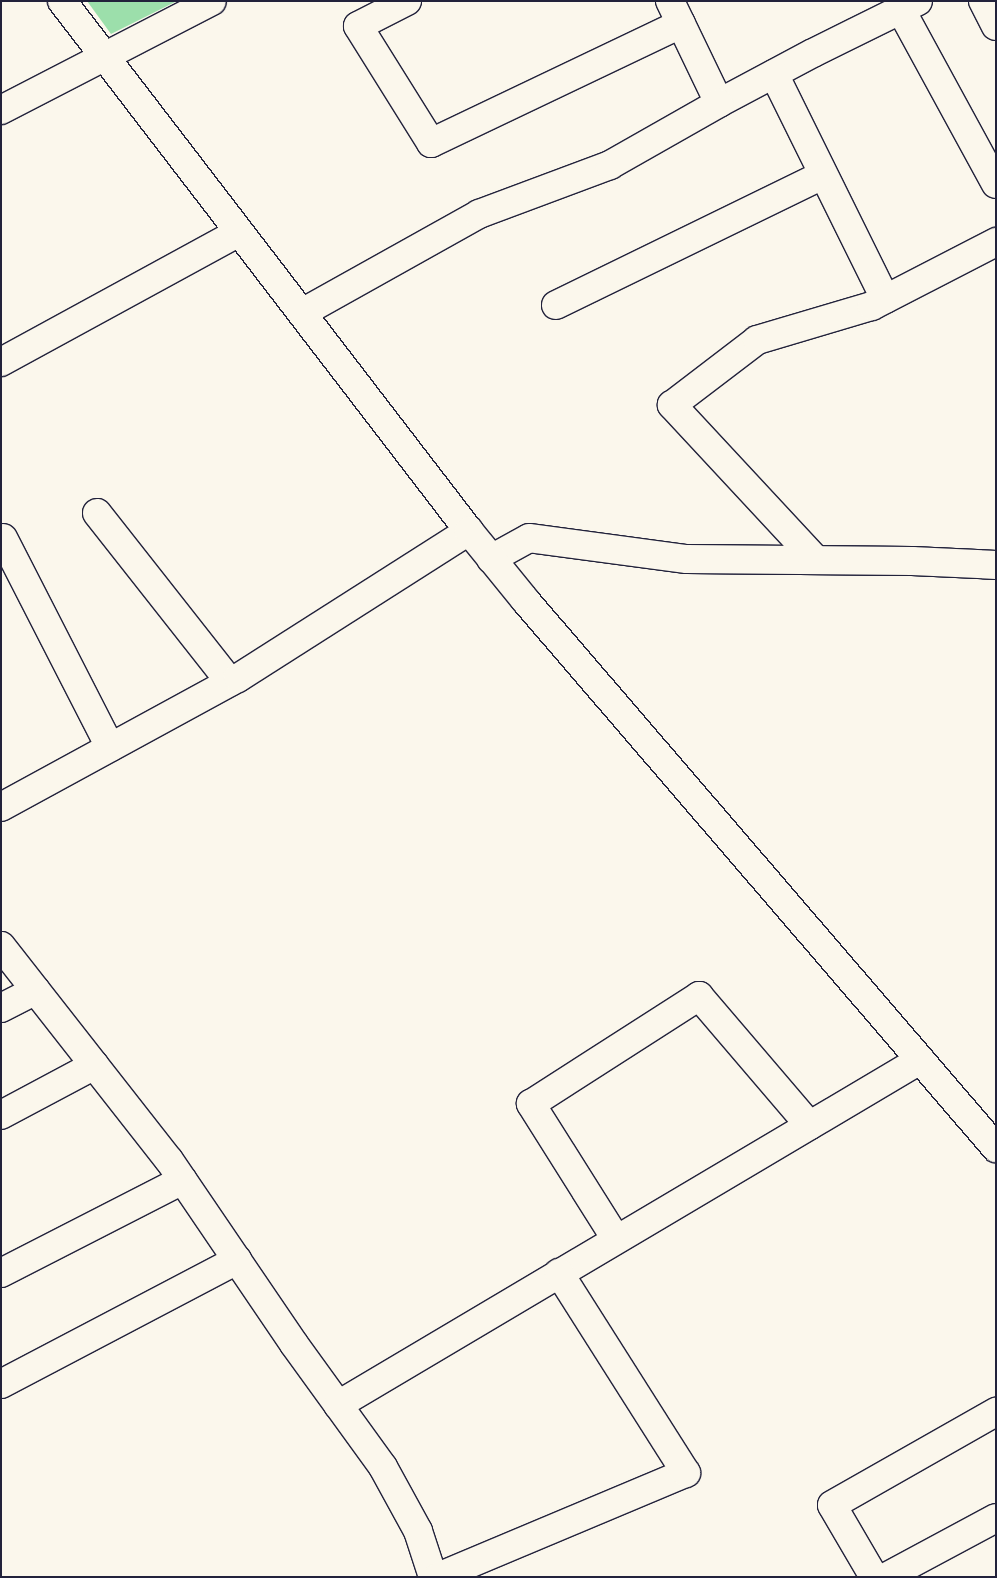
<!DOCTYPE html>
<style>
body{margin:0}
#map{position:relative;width:997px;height:1578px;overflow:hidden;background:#fbf7ec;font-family:"Comic Neue",sans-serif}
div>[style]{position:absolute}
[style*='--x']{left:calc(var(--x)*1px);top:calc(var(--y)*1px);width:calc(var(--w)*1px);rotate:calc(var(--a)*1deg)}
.green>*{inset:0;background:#9cdfab}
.roads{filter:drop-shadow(1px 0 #22223b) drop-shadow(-1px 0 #22223b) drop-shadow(0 1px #22223b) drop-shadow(0 -1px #22223b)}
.street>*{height:28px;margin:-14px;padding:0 14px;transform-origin:14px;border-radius:14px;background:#fbf7ec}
.secondary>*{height:28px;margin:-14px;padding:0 14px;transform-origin:14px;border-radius:14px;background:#fbf7ec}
span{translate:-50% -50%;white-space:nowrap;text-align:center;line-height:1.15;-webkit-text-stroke:5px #fbf7ec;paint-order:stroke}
.frame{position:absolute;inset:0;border:2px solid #22223b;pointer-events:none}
</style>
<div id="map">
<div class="green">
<div style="clip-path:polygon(87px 1px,177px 1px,111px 34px)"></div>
</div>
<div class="roads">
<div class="street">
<div style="--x:407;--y:1;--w:55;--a:153"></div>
<div style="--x:358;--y:26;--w:138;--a:58"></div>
<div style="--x:431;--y:143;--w:277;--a:-25.5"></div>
<div style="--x:670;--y:1;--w:113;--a:64.3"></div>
<div style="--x:719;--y:103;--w:106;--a:-28"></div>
<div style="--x:813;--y:53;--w:117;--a:-26.3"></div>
<div style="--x:983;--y:1;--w:28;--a:63"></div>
<div style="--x:901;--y:10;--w:198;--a:61.4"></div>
<div style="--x:774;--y:74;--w:251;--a:63.7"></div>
<div style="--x:1;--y:110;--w:237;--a:-27.3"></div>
<div style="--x:556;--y:305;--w:297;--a:-26"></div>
<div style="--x:302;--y:313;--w:203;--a:-29.2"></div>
<div style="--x:479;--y:214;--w:140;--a:-20.5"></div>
<div style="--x:610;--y:165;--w:125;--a:-29.6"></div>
<div style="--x:1;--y:362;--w:271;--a:-28.6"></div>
<div style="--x:97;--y:513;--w:215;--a:51.8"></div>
<div style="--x:3;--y:538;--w:235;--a:62.9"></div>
<div style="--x:491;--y:559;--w:43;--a:-28.9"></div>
<div style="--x:529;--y:538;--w:159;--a:7.6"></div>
<div style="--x:687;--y:559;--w:225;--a:0.5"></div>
<div style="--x:912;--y:561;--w:84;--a:2.7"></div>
<div style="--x:816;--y:560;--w:212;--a:-132.9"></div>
<div style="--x:672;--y:405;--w:107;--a:-37.4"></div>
<div style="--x:757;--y:340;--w:120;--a:-16.5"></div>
<div style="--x:872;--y:306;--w:140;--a:-27.3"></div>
<div style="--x:1;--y:807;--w:270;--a:-28.6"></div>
<div style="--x:238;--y:678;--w:274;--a:-32.5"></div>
<div style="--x:1;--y:946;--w:272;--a:51.9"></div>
<div style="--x:169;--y:1160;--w:222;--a:55.8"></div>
<div style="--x:294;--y:1344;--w:152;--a:54.1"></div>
<div style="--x:383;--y:1467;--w:73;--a:61.3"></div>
<div style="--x:418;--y:1531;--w:48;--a:71.9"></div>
<div style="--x:1;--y:1008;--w:39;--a:-27"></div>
<div style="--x:1;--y:1115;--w:106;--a:-28"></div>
<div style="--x:616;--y:1239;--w:160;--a:-122.2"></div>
<div style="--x:531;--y:1104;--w:200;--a:-32.7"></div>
<div style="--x:699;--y:996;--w:170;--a:49.5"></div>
<div style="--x:1;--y:1273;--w:204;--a:-27.1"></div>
<div style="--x:1;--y:1384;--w:267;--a:-27.7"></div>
<div style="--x:338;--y:1405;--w:677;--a:-30.66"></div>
<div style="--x:438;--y:1577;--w:269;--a:-22.8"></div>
<div style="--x:686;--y:1473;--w:237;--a:-122.4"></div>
<div style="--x:874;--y:1577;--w:83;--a:-120.3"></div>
<div style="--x:832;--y:1505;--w:189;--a:-29.6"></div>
<div style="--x:886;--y:1577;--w:125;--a:-28.2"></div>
</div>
<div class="secondary">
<div style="--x:62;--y:1;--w:668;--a:52.48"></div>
<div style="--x:469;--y:531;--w:89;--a:50.9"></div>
<div style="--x:525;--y:600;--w:723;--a:49.32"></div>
</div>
</div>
<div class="frame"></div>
</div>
